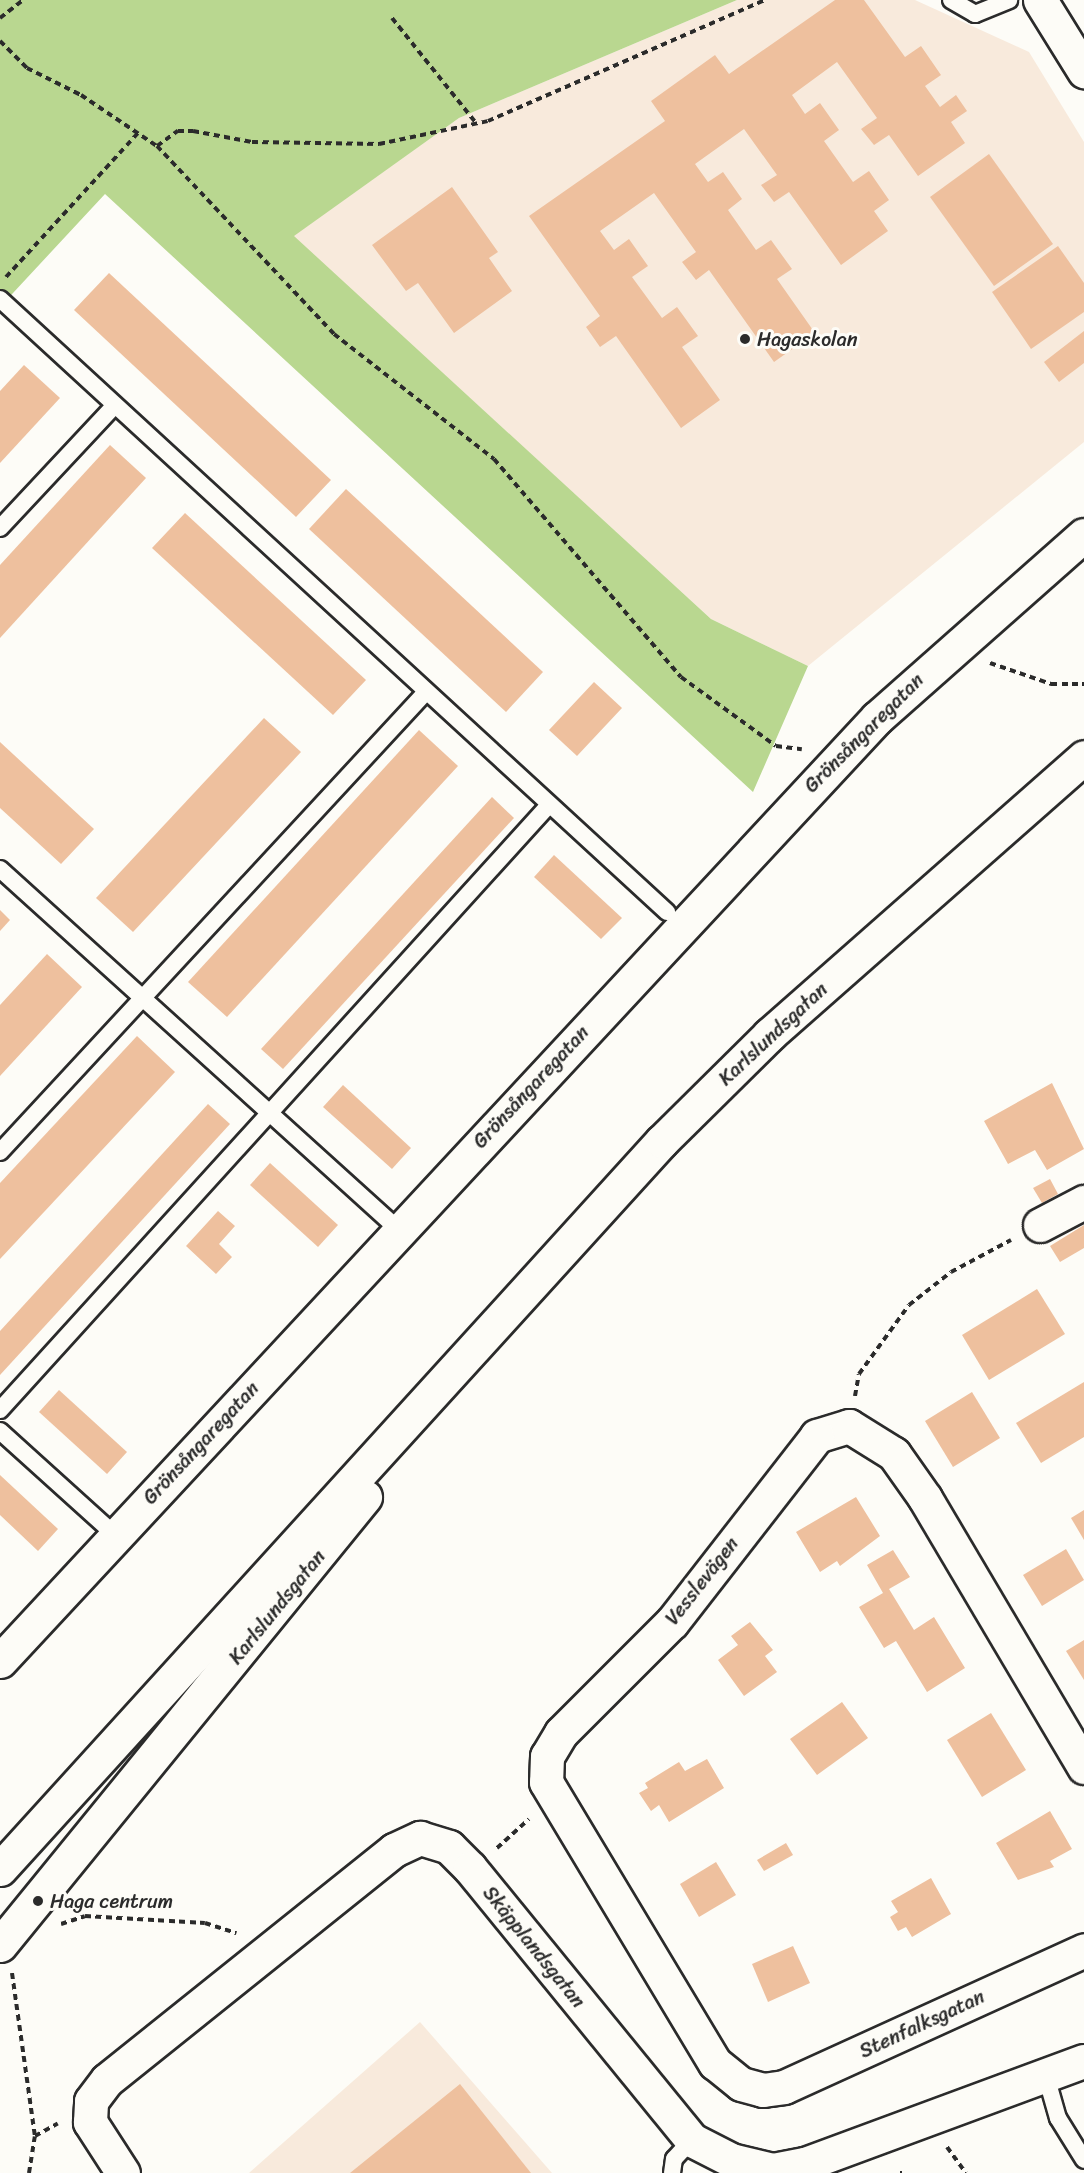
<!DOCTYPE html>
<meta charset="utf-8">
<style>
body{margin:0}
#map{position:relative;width:1084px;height:2173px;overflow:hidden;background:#fdfcf7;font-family:Sriracha,sans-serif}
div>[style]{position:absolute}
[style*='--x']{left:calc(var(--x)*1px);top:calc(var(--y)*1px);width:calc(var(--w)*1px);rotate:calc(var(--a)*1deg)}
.built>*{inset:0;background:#f8eadc}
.green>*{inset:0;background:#b9d790}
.building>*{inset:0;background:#eec09e}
.path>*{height:4px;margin-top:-2px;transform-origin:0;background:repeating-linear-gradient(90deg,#2b2b2b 0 6px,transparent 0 10.5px)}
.roads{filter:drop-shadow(2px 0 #2b2b2b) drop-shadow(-2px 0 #2b2b2b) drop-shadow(0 2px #2b2b2b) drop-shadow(0 -2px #2b2b2b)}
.service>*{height:16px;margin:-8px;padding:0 8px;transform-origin:8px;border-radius:8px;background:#fdfcf7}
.minor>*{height:33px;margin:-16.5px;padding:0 16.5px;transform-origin:16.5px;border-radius:16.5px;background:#fdfcf7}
.tertiary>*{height:33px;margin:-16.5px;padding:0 16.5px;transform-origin:16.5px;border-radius:16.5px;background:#fdfcf7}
.secondary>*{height:33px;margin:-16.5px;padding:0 16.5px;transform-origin:16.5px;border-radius:16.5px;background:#fdfcf7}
.dots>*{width:16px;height:16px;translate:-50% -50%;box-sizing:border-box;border:3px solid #fdfcf7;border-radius:50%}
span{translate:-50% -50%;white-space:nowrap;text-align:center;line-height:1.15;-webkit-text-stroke:6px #fdfcf7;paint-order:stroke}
.poi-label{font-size:20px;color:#2b2b2b}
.left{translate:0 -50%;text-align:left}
.street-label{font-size:20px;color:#2b2b2b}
</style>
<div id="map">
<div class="built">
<div style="clip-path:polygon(737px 0,915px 0,1029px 52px,1084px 142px,1084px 442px,808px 666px,711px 619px,293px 236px,459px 118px)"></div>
<div style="clip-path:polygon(420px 2022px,552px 2173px,249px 2173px)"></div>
</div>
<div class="green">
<div style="clip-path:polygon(0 0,737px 0,459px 118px,294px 236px,711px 619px,808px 666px,753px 792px,105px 194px,0 307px)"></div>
</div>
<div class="building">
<div style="clip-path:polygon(835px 0,864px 0,905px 57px,921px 46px,941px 75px,925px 86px,940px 107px,956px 95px,967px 111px,951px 122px,965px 143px,918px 176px,889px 135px,874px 145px,861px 129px,877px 118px,837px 62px,792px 95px,805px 114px,820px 103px,839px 130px,824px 141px,853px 182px,869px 171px,889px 200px,874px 211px,888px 231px,841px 265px,789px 192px,774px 202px,761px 185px,777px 175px,744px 129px,695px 164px,708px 182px,723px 172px,742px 199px,728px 210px,756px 250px,771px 240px,792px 269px,777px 279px,815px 333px,774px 362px,709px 270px,696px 280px,682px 262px,696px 252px,654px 193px,600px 231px,614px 250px,629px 239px,648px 266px,632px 277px,662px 318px,677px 307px,698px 336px,682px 347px,720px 400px,681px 428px,616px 336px,600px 347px,586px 327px,600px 316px,529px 216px,665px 121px,651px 101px,715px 55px,729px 74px)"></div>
<div style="clip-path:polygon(989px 154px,1053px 244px,994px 286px,930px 197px)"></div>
<div style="clip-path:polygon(452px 187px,498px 252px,489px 258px,512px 291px,454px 333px,418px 283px,406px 291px,372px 245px)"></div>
<div style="clip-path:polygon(1058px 246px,1084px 283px,1084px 312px,1031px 349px,992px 292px)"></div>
<div style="clip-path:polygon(109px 273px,331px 480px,296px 517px,74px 310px)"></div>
<div style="clip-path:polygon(1084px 331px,1084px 363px,1059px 382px,1044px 362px)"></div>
<div style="clip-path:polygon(24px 365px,60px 398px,0 463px,0 391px)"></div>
<div style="clip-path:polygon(110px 445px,146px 478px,0 638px,0 565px)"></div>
<div style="clip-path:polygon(346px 489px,543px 672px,506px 712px,309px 529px)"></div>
<div style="clip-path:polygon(185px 513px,366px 680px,333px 715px,152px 548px)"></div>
<div style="clip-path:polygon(594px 682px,622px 708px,577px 756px,549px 730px)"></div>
<div style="clip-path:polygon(264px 718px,301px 752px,133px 932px,96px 898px)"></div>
<div style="clip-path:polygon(419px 730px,458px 766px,227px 1017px,188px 982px)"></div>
<div style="clip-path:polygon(0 742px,94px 829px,61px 864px,0 808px)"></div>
<div style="clip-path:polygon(492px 797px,514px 818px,283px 1069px,261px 1049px)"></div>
<div style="clip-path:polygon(554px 855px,622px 918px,601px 939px,534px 877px)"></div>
<div style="clip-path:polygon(0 910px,10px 920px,0 931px)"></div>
<div style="clip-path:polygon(47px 954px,82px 987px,0 1076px,0 1005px)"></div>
<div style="clip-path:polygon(137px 1036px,175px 1072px,0 1259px,0 1183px)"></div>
<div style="clip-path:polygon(1052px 1083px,1084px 1149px,1047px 1170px,1035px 1150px,1008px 1164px,984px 1121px)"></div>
<div style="clip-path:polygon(343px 1085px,411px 1148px,392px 1169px,323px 1107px)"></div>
<div style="clip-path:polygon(208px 1104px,230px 1124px,0 1375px,0 1331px)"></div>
<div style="clip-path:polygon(270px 1163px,338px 1225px,318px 1247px,250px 1185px)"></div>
<div style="clip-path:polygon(1050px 1179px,1058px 1194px,1042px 1203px,1033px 1188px)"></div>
<div style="clip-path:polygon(218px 1211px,235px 1226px,219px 1244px,232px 1257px,216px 1274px,186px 1246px)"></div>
<div style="clip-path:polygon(1084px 1225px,1084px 1248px,1060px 1262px,1050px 1246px)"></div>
<div style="clip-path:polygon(1037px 1289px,1065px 1334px,989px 1380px,962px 1335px)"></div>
<div style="clip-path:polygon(1084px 1382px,1084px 1437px,1041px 1463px,1016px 1423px)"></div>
<div style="clip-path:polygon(59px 1390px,127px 1452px,107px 1474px,39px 1412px)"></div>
<div style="clip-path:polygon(972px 1392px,1000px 1438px,953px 1467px,925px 1421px)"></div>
<div style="clip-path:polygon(0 1475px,58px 1529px,38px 1551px,0 1515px)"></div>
<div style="clip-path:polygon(856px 1497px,880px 1536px,840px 1566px,837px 1561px,820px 1572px,796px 1532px)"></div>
<div style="clip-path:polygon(1084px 1510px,1084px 1540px,1071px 1518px)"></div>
<div style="clip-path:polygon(1066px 1549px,1084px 1580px,1042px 1606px,1023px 1575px)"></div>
<div style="clip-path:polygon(893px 1550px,910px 1577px,889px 1589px,914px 1630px,934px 1617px,965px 1668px,927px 1692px,896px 1641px,884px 1648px,859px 1607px,883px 1593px,867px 1565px)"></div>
<div style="clip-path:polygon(750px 1622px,773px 1650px,765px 1656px,777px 1672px,744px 1696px,718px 1660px,738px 1645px,731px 1636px)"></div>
<div style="clip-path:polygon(1084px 1640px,1084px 1680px,1066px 1651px)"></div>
<div style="clip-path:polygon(842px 1702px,868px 1738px,817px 1775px,790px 1739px)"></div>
<div style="clip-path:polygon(991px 1713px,1026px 1770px,982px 1797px,947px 1740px)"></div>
<div style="clip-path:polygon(707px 1759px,724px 1788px,669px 1822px,659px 1805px,651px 1811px,639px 1793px,648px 1788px,645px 1783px,679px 1762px,685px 1771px)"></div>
<div style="clip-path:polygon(1050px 1811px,1072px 1849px,1050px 1861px,1054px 1867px,1018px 1880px,996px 1843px)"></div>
<div style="clip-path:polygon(786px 1843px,793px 1855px,764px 1871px,757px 1860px)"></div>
<div style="clip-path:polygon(716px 1862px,736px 1895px,699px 1917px,680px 1884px)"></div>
<div style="clip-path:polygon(931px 1878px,951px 1914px,912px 1937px,906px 1927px,898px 1931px,890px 1917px,898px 1912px,891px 1901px)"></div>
<div style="clip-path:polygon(793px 1946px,810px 1983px,768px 2002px,752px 1964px)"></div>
<div style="clip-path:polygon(460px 2084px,531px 2173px,350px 2173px)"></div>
</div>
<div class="path">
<div style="--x:0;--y:18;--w:29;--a:-38"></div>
<div style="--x:392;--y:18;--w:136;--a:51.3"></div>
<div style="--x:0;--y:41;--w:38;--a:45"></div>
<div style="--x:27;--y:68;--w:60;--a:26.6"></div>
<div style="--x:81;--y:95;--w:92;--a:33.9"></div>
<div style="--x:157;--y:146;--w:258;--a:46.7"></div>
<div style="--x:334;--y:334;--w:203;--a:38"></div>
<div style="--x:494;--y:459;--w:287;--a:49.4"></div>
<div style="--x:681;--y:677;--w:117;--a:36"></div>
<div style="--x:776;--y:746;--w:26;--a:7"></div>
<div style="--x:157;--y:146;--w:26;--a:-36"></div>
<div style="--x:178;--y:131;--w:15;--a:0"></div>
<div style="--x:193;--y:131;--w:60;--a:10.6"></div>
<div style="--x:252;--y:142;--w:127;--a:0.9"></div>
<div style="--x:379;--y:144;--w:111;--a:-11.9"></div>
<div style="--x:488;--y:121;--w:302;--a:-23.6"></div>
<div style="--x:6;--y:277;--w:195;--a:-47.5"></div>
<div style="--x:990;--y:663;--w:65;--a:19"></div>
<div style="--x:1051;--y:684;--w:33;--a:0"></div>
<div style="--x:855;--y:1396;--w:22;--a:-80"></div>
<div style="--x:859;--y:1374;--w:85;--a:-54.1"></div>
<div style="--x:909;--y:1305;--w:53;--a:-38.2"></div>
<div style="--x:951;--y:1272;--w:68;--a:-28.1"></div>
<div style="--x:497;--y:1848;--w:43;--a:-42.2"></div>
<div style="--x:61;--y:1924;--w:25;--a:-18"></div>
<div style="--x:85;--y:1916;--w:120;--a:3.3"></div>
<div style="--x:205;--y:1923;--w:33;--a:18"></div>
<div style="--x:12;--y:1973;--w:165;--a:82"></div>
<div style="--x:947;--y:2147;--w:32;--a:54"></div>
<div style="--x:29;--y:2173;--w:37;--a:-81"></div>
<div style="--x:35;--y:2136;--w:26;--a:-29"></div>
<div style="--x:900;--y:2173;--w:2;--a:0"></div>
</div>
<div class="roads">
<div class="service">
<div style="--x:951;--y:0;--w:28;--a:30"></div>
<div style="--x:975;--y:14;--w:37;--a:-22"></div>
<div style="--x:0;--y:299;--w:906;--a:42.58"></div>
<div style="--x:0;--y:528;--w:167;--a:-46.9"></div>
<div style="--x:0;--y:869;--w:538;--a:42.14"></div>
<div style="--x:0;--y:1152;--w:626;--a:-47.2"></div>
<div style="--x:0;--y:1410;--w:816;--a:-47.78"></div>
<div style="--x:0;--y:1431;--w:155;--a:42.1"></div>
<div style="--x:1046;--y:2076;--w:44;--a:74.1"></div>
<div style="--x:1058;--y:2118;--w:49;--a:58.2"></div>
<div style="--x:672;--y:2173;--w:14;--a:-82"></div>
<div style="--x:674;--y:2159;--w:26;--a:-47"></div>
</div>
<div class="minor">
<div style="--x:1040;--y:0;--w:84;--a:58.2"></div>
<div style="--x:1040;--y:1225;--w:50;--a:-27.6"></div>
<div style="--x:0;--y:1661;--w:1288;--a:-47.08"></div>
<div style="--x:877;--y:718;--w:276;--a:-41.5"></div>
<div style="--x:1084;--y:1767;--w:312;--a:-120.6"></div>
<div style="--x:925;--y:1498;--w:54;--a:-125.2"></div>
<div style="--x:894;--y:1454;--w:53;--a:-148.1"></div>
<div style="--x:849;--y:1426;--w:34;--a:163"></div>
<div style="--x:817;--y:1436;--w:236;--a:127.9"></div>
<div style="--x:672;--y:1622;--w:157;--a:135"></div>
<div style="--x:561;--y:1733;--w:27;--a:121"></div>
<div style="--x:547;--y:1756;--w:26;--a:92"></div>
<div style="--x:546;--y:1782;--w:328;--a:59"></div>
<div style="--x:715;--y:2063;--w:33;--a:39"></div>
<div style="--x:741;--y:2084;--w:23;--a:15"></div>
<div style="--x:763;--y:2090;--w:21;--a:-8"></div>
<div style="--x:784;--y:2087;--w:330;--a:-24.5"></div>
<div style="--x:123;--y:2173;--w:61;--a:-122.9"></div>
<div style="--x:90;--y:2122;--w:21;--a:-87"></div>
<div style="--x:91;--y:2101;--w:26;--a:-53"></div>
<div style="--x:107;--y:2080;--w:368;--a:-38.7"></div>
<div style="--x:394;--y:1850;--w:29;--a:-25"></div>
<div style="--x:420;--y:1838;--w:30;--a:17"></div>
<div style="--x:449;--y:1847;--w:30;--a:45"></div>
<div style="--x:470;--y:1868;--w:351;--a:50.8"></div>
<div style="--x:692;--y:2140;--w:44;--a:27.1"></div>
<div style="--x:731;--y:2160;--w:43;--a:13.4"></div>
<div style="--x:773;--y:2170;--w:33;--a:-11"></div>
</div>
<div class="tertiary">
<div style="--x:805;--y:2164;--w:297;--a:-20.3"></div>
</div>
<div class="secondary">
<div style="--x:0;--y:1869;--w:984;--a:-47.72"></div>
<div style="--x:662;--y:1141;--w:151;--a:-44.7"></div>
<div style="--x:769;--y:1035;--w:420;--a:-41.4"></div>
<div style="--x:0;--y:1945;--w:578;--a:-50.83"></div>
</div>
</div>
<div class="dots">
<div style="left:745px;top:339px;background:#2b2b2b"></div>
<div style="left:38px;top:1901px;background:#2b2b2b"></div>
</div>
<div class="poi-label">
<span class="left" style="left:757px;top:339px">Hagaskolan</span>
<span class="left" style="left:50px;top:1901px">Haga centrum</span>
</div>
<div class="street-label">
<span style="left:864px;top:733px;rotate:-45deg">Grönsångaregatan</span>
<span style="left:773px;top:1034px;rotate:-43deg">Karlslundsgatan</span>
<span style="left:531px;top:1087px;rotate:-47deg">Grönsångaregatan</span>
<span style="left:201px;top:1443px;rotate:-47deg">Grönsångaregatan</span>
<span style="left:702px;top:1581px;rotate:-52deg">Vesslevägen</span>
<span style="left:277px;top:1607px;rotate:-51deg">Karlslundsgatan</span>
<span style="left:534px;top:1947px;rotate:51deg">Skäpplandsgatan</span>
<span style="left:922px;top:2024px;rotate:-25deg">Stenfalksgatan</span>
</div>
</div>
